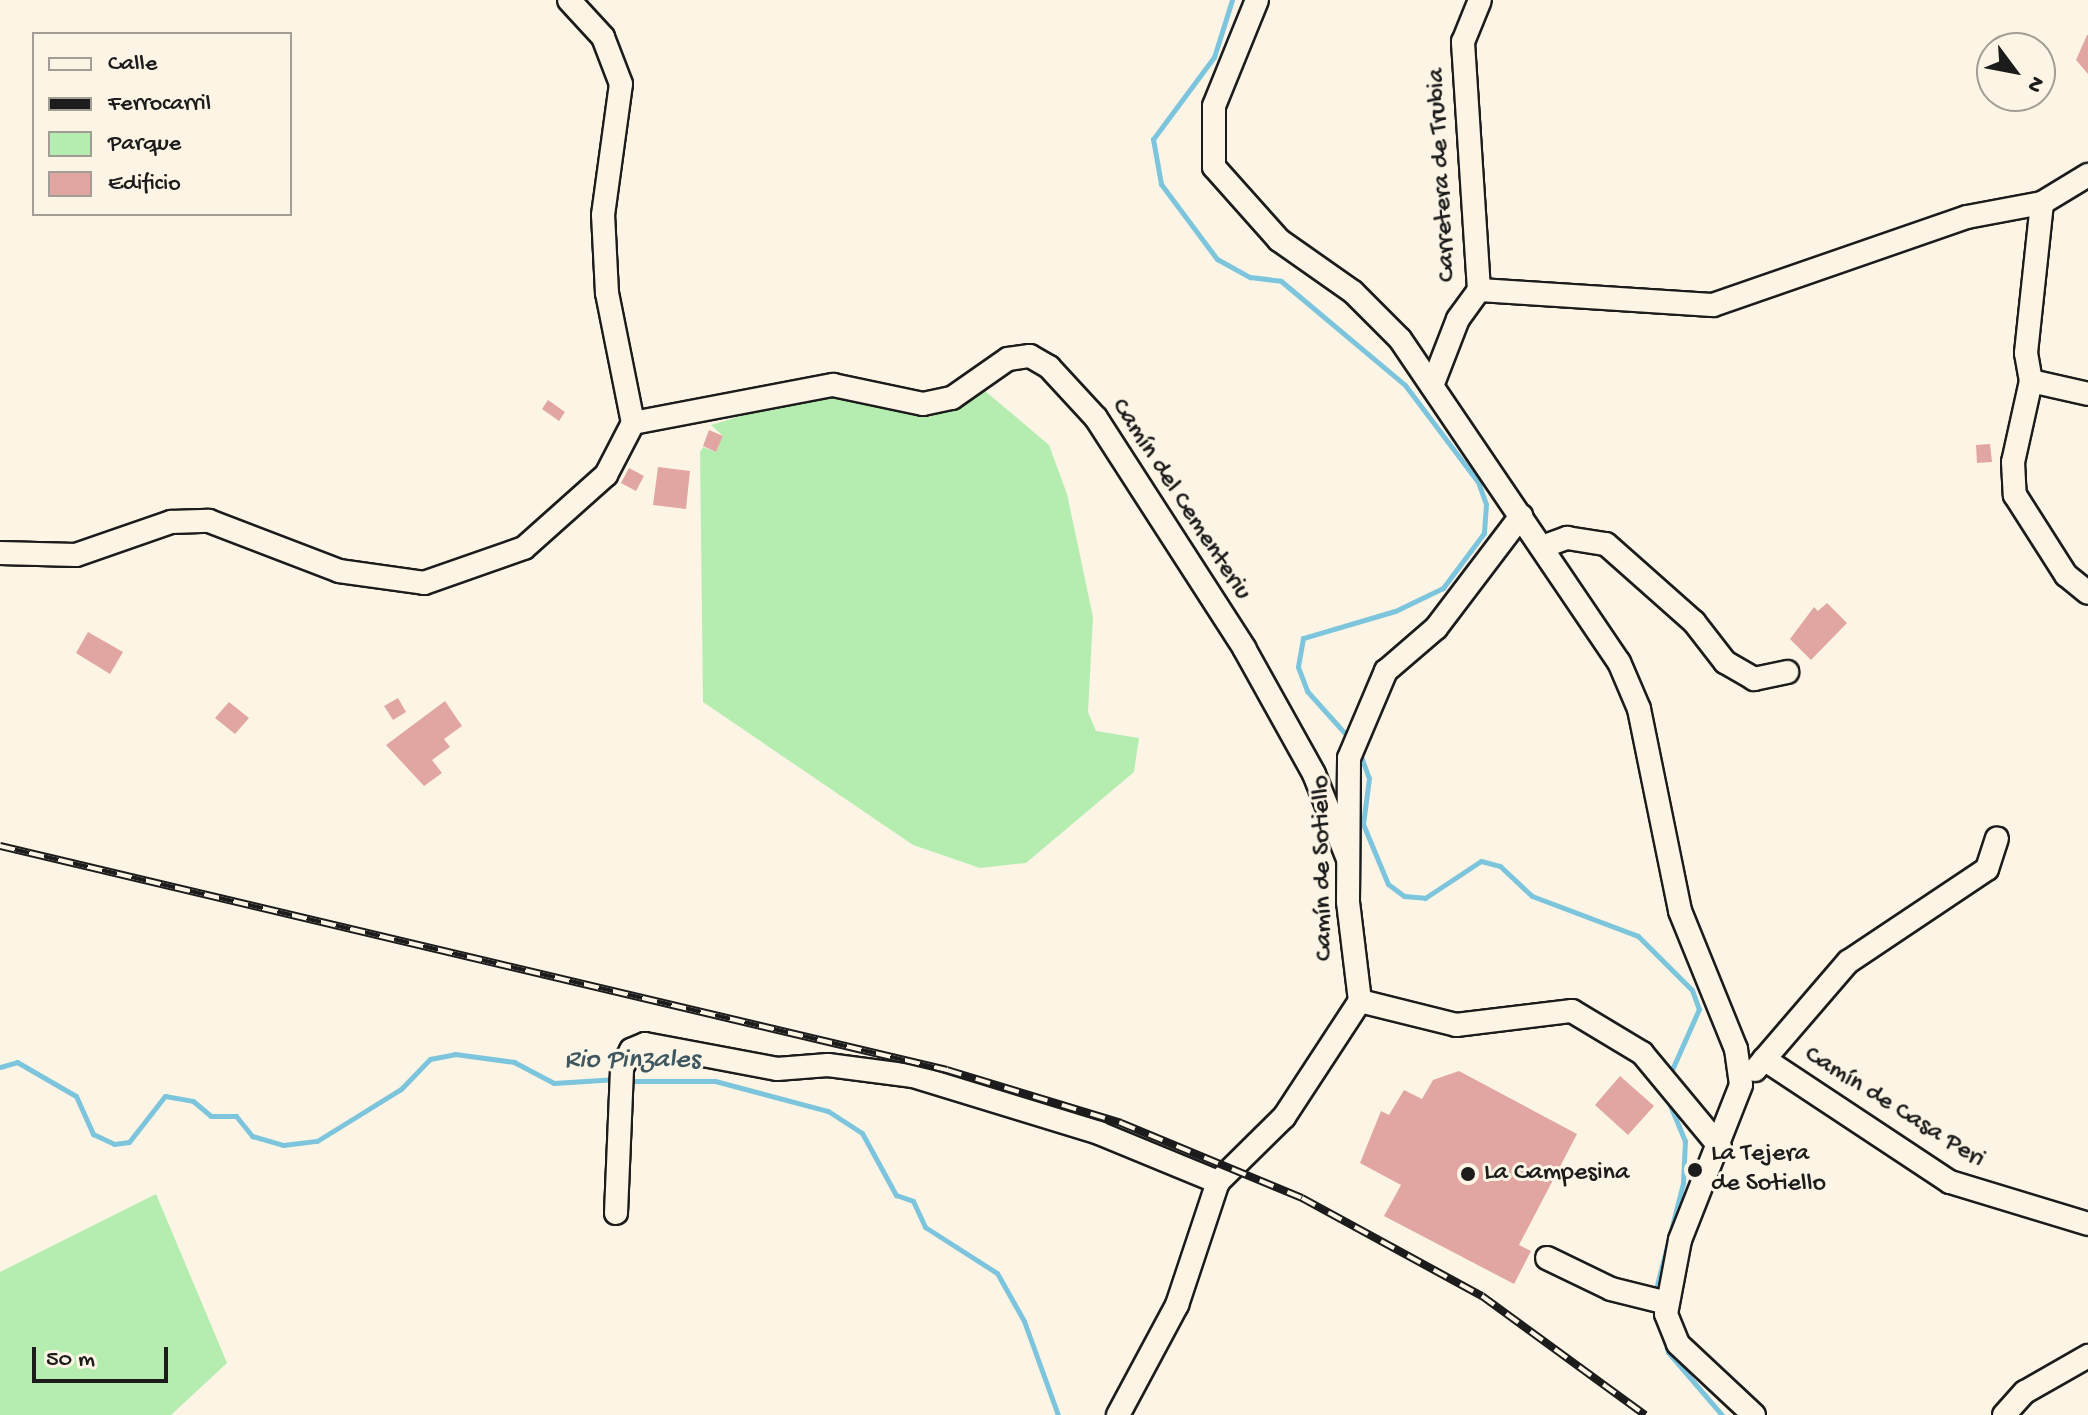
<!DOCTYPE html>
<meta charset="utf-8">
<style>
body{margin:0}
#map{position:relative;width:2088px;height:1415px;overflow:hidden;background:#fcf5e5;font-family:"Gochi Hand",sans-serif}
div>[style]{position:absolute}
[style*='--x']{left:calc(var(--x)*1px);top:calc(var(--y)*1px);width:calc(var(--w)*1px);rotate:calc(var(--a)*1deg)}
.green>*{inset:0;background:#b5edb0}
.stream>*{height:5px;margin:-2.5px;padding:0 2.5px;transform-origin:2.5px;border-radius:2.5px;background:#7dc5dd}
.building>*{inset:0;background:#e1a6a2}
.roads{filter:drop-shadow(2px 0 #1c1c1c) drop-shadow(-2px 0 #1c1c1c) drop-shadow(0 2px #1c1c1c) drop-shadow(0 -2px #1c1c1c)}
.minor>*{height:22px;margin:-11px;padding:0 11px;transform-origin:11px;border-radius:11px;background:#fcf5e5}
.rail>*{height:8px;margin-top:-4px;transform-origin:0;background:repeating-linear-gradient(90deg,#fcf5e5 0 15px,#1c1c1c 0 30px);box-sizing:border-box;border-block:2px solid #1c1c1c}
.dots>*{width:22px;height:22px;translate:-50% -50%;box-sizing:border-box;border:4px solid #fcf5e5;border-radius:50%}
span{translate:-50% -50%;white-space:nowrap;text-align:center;line-height:1.15;-webkit-text-stroke:6px #fcf5e5;paint-order:stroke}
.street-label{font-size:26px;color:#1c1c1c}
.poi-label{font-size:26px;color:#1c1c1c}
.left{translate:0 -50%;text-align:left}
.water-label{font-size:28px;color:#3e5760;font-style:italic}
.legend{position:absolute;left:32px;top:32px;width:260px;height:184px;box-sizing:border-box;background:#fcf5e5;border:2px solid #a29e95;margin:0;padding:10px 14px;list-style:none;font-size:24px;color:#1c1c1c}
.legend li{display:flex;align-items:center;gap:16px;height:40px}
.legend b{width:40px;border:2px solid #a29e95}
.north{position:absolute;left:1976px;top:32px;width:80px;height:80px;box-sizing:border-box;background:#fcf5e5;border:2px solid #a29e95;border-radius:50%;rotate:122deg;font-size:22px;font-weight:700;line-height:32px;text-align:center;color:#1c1c1c}
.north::after{content:'';display:block;margin:auto;width:28px;height:36px;background:#1c1c1c;clip-path:polygon(50% 0,100% 100%,50% 72%,0 100%)}
.scale{position:absolute;left:32px;top:1347px;width:136px;height:36px;box-sizing:border-box;border:4px solid #1c1c1c;border-top:0;padding-left:10px;font-size:24px;line-height:28px;white-space:nowrap;color:#1c1c1c;-webkit-text-stroke:6px #fcf5e5;paint-order:stroke}
</style>
<div id="map">
<div class="green">
<div style="clip-path:polygon(984px 390px,1049px 445px,1067px 494px,1093px 617px,1088px 712px,1096px 731px,1139px 738px,1134px 772px,1026px 863px,980px 868px,913px 845px,703px 702px,700px 452px,703px 447px,716px 452px,723px 436px,711px 425px,801px 398px,839px 395px,929px 417px)"></div>
<div style="clip-path:polygon(156px 1194px,227px 1363px,171px 1415px,0 1415px,0 1272px)"></div>
</div>
<div class="stream">
<div style="--x:1232;--y:0;--w:60;--a:107.5"></div>
<div style="--x:1214;--y:57;--w:102;--a:126.6"></div>
<div style="--x:1153;--y:139;--w:46;--a:79.9"></div>
<div style="--x:1161;--y:184;--w:94;--a:53.3"></div>
<div style="--x:1217;--y:259;--w:38;--a:29"></div>
<div style="--x:1250;--y:277;--w:31;--a:7"></div>
<div style="--x:1281;--y:281;--w:162;--a:40"></div>
<div style="--x:1405;--y:385;--w:121;--a:53"></div>
<div style="--x:1478;--y:482;--w:23;--a:70"></div>
<div style="--x:1486;--y:504;--w:29;--a:94"></div>
<div style="--x:1484;--y:533;--w:69;--a:126.7"></div>
<div style="--x:1443;--y:588;--w:53;--a:154.4"></div>
<div style="--x:1395;--y:611;--w:96;--a:163.6"></div>
<div style="--x:1303;--y:638;--w:29;--a:100"></div>
<div style="--x:1298;--y:667;--w:26;--a:69"></div>
<div style="--x:1307;--y:691;--w:66;--a:48.1"></div>
<div style="--x:1359;--y:751;--w:29;--a:70"></div>
<div style="--x:1369;--y:778;--w:46;--a:97.4"></div>
<div style="--x:1363;--y:824;--w:65;--a:67.4"></div>
<div style="--x:1388;--y:884;--w:20;--a:37"></div>
<div style="--x:1404;--y:896;--w:21;--a:5"></div>
<div style="--x:1425;--y:898;--w:67;--a:-33.5"></div>
<div style="--x:1481;--y:861;--w:20;--a:15"></div>
<div style="--x:1500;--y:866;--w:44;--a:43.2"></div>
<div style="--x:1532;--y:896;--w:113;--a:20.7"></div>
<div style="--x:1638;--y:936;--w:76;--a:45"></div>
<div style="--x:1692;--y:990;--w:20;--a:70"></div>
<div style="--x:1699;--y:1009;--w:71;--a:114"></div>
<div style="--x:0;--y:1067;--w:18;--a:-16"></div>
<div style="--x:17;--y:1062;--w:68;--a:30"></div>
<div style="--x:76;--y:1096;--w:42;--a:65.9"></div>
<div style="--x:93;--y:1134;--w:23;--a:25"></div>
<div style="--x:114;--y:1144;--w:15;--a:-8"></div>
<div style="--x:129;--y:1142;--w:58;--a:-52"></div>
<div style="--x:165;--y:1096;--w:28;--a:10"></div>
<div style="--x:193;--y:1101;--w:23;--a:40"></div>
<div style="--x:211;--y:1116;--w:25;--a:0"></div>
<div style="--x:236;--y:1116;--w:26;--a:51"></div>
<div style="--x:252;--y:1136;--w:32;--a:16"></div>
<div style="--x:283;--y:1145;--w:34;--a:-7"></div>
<div style="--x:317;--y:1141;--w:99;--a:-31.8"></div>
<div style="--x:401;--y:1089;--w:42;--a:-46"></div>
<div style="--x:430;--y:1059;--w:25;--a:-11"></div>
<div style="--x:455;--y:1054;--w:60;--a:7.7"></div>
<div style="--x:514;--y:1062;--w:45;--a:27.7"></div>
<div style="--x:554;--y:1083;--w:63;--a:-3.6"></div>
<div style="--x:627;--y:1081;--w:88;--a:0"></div>
<div style="--x:715;--y:1081;--w:117;--a:14.9"></div>
<div style="--x:828;--y:1111;--w:40;--a:32.9"></div>
<div style="--x:862;--y:1133;--w:71;--a:61.3"></div>
<div style="--x:896;--y:1195;--w:18;--a:19"></div>
<div style="--x:913;--y:1201;--w:29;--a:65"></div>
<div style="--x:925;--y:1227;--w:85;--a:32.6"></div>
<div style="--x:997;--y:1273;--w:55;--a:60.6"></div>
<div style="--x:1024;--y:1321;--w:100;--a:70.1"></div>
<div style="--x:1655;--y:1293;--w:114;--a:-75.7"></div>
<div style="--x:1683;--y:1183;--w:42;--a:-87.3"></div>
<div style="--x:1685;--y:1141;--w:60;--a:-112.7"></div>
<div style="--x:1655;--y:1307;--w:47;--a:73.9"></div>
<div style="--x:1668;--y:1352;--w:83;--a:49.4"></div>
</div>
<div class="building">
<div style="clip-path:polygon(2087px 35px,2088px 35px,2088px 74px,2076px 60px)"></div>
<div style="clip-path:polygon(548px 400px,565px 412px,559px 421px,542px 409px)"></div>
<div style="clip-path:polygon(709px 430px,723px 436px,716px 452px,703px 446px)"></div>
<div style="clip-path:polygon(1990px 444px,1992px 462px,1977px 463px,1976px 445px)"></div>
<div style="clip-path:polygon(658px 467px,690px 471px,686px 509px,653px 505px)"></div>
<div style="clip-path:polygon(629px 468px,644px 476px,636px 491px,621px 483px)"></div>
<div style="clip-path:polygon(1827px 603px,1847px 623px,1811px 660px,1790px 639px,1814px 607px,1818px 611px)"></div>
<div style="clip-path:polygon(88px 632px,123px 652px,110px 674px,76px 653px)"></div>
<div style="clip-path:polygon(398px 698px,406px 712px,393px 720px,384px 706px)"></div>
<div style="clip-path:polygon(445px 701px,462px 726px,444px 739px,450px 747px,432px 760px,442px 773px,424px 786px,386px 745px)"></div>
<div style="clip-path:polygon(229px 702px,249px 718px,235px 734px,215px 718px)"></div>
<div style="clip-path:polygon(1459px 1071px,1577px 1134px,1519px 1245px,1531px 1251px,1514px 1284px,1384px 1216px,1401px 1185px,1360px 1163px,1381px 1111px,1389px 1115px,1404px 1090px,1422px 1099px,1433px 1080px)"></div>
<div style="clip-path:polygon(1620px 1076px,1654px 1106px,1628px 1135px,1595px 1105px)"></div>
</div>
<div class="roads">
<div class="minor">
<div style="--x:1257;--y:0;--w:114;--a:112.1"></div>
<div style="--x:1214;--y:106;--w:61;--a:90"></div>
<div style="--x:1214;--y:167;--w:98;--a:48.3"></div>
<div style="--x:1279;--y:240;--w:90;--a:35.1"></div>
<div style="--x:1353;--y:292;--w:66;--a:45"></div>
<div style="--x:1400;--y:339;--w:390;--a:55.9"></div>
<div style="--x:1619;--y:662;--w:51;--a:66.9"></div>
<div style="--x:1639;--y:709;--w:206;--a:78.5"></div>
<div style="--x:1680;--y:911;--w:149;--a:67.9"></div>
<div style="--x:1736;--y:1049;--w:36;--a:82"></div>
<div style="--x:1741;--y:1085;--w:167;--a:111.5"></div>
<div style="--x:1680;--y:1240;--w:75;--a:100.7"></div>
<div style="--x:1666;--y:1314;--w:32;--a:68"></div>
<div style="--x:1678;--y:1344;--w:104;--a:43.1"></div>
<div style="--x:2042;--y:203;--w:151;--a:96.1"></div>
<div style="--x:2026;--y:353;--w:28;--a:80"></div>
<div style="--x:2031;--y:381;--w:58;--a:12.8"></div>
<div style="--x:1479;--y:290;--w:234;--a:3.7"></div>
<div style="--x:1713;--y:305;--w:269;--a:-19.1"></div>
<div style="--x:1967;--y:217;--w:76;--a:-10.6"></div>
<div style="--x:2042;--y:203;--w:54;--a:-31.3"></div>
<div style="--x:2031;--y:381;--w:83;--a:102.5"></div>
<div style="--x:2013;--y:462;--w:33;--a:87"></div>
<div style="--x:2015;--y:495;--w:95;--a:57.5"></div>
<div style="--x:2066;--y:575;--w:28;--a:39"></div>
<div style="--x:1432;--y:386;--w:72;--a:-68.8"></div>
<div style="--x:1458;--y:319;--w:36;--a:-54"></div>
<div style="--x:1479;--y:290;--w:249;--a:-93.7"></div>
<div style="--x:1463;--y:42;--w:45;--a:-68"></div>
<div style="--x:633;--y:423;--w:204;--a:-10.8"></div>
<div style="--x:833;--y:385;--w:92;--a:11.9"></div>
<div style="--x:923;--y:404;--w:30;--a:-12"></div>
<div style="--x:952;--y:398;--w:68;--a:-34.9"></div>
<div style="--x:1008;--y:359;--w:22;--a:-8"></div>
<div style="--x:1030;--y:356;--w:22;--a:30"></div>
<div style="--x:1049;--y:367;--w:69;--a:47.3"></div>
<div style="--x:1096;--y:418;--w:274;--a:57.2"></div>
<div style="--x:1244;--y:648;--w:144;--a:60.9"></div>
<div style="--x:1314;--y:774;--w:92;--a:68.2"></div>
<div style="--x:1542;--y:547;--w:27;--a:-20"></div>
<div style="--x:1567;--y:538;--w:39;--a:9"></div>
<div style="--x:1606;--y:544;--w:118;--a:41.6"></div>
<div style="--x:1694;--y:622;--w:51;--a:52.2"></div>
<div style="--x:1725;--y:662;--w:34;--a:30"></div>
<div style="--x:1754;--y:679;--w:34;--a:-12"></div>
<div style="--x:0;--y:553;--w:76;--a:1.5"></div>
<div style="--x:76;--y:555;--w:101;--a:-19.2"></div>
<div style="--x:171;--y:522;--w:38;--a:-2"></div>
<div style="--x:209;--y:521;--w:139;--a:21"></div>
<div style="--x:339;--y:571;--w:86;--a:8"></div>
<div style="--x:424;--y:583;--w:106;--a:-19.3"></div>
<div style="--x:524;--y:548;--w:110;--a:-41.7"></div>
<div style="--x:606;--y:475;--w:59;--a:-62.6"></div>
<div style="--x:633;--y:423;--w:133;--a:-101.3"></div>
<div style="--x:607;--y:293;--w:78;--a:-92.9"></div>
<div style="--x:603;--y:215;--w:132;--a:-82.2"></div>
<div style="--x:621;--y:84;--w:50;--a:-111"></div>
<div style="--x:603;--y:37;--w:50;--a:-132.6"></div>
<div style="--x:1360;--y:1001;--w:100;--a:-96.9"></div>
<div style="--x:1348;--y:902;--w:144;--a:-89.6"></div>
<div style="--x:1349;--y:758;--w:95;--a:-67"></div>
<div style="--x:1386;--y:671;--w:66;--a:-40.7"></div>
<div style="--x:1436;--y:628;--w:141;--a:-52.8"></div>
<div style="--x:1360;--y:1001;--w:99;--a:14"></div>
<div style="--x:1456;--y:1025;--w:117;--a:-6.9"></div>
<div style="--x:1572;--y:1011;--w:82;--a:31"></div>
<div style="--x:1642;--y:1053;--w:122;--a:50.3"></div>
<div style="--x:1764;--y:1059;--w:223;--a:33.5"></div>
<div style="--x:1950;--y:1182;--w:144;--a:16.9"></div>
<div style="--x:1755;--y:1070;--w:143;--a:-49.3"></div>
<div style="--x:1848;--y:962;--w:167;--a:-33.8"></div>
<div style="--x:1987;--y:869;--w:32;--a:-72"></div>
<div style="--x:616;--y:1213;--w:145;--a:-87.6"></div>
<div style="--x:622;--y:1068;--w:20;--a:-63"></div>
<div style="--x:631;--y:1050;--w:15;--a:-23"></div>
<div style="--x:645;--y:1044;--w:134;--a:10.7"></div>
<div style="--x:777;--y:1069;--w:51;--a:-4.5"></div>
<div style="--x:828;--y:1065;--w:86;--a:7.4"></div>
<div style="--x:913;--y:1076;--w:195;--a:17"></div>
<div style="--x:1099;--y:1133;--w:129;--a:22.4"></div>
<div style="--x:1547;--y:1258;--w:71;--a:25.8"></div>
<div style="--x:1611;--y:1289;--w:58;--a:14"></div>
<div style="--x:1118;--y:1415;--w:125;--a:-61.8"></div>
<div style="--x:1177;--y:1305;--w:130;--a:-71.6"></div>
<div style="--x:1218;--y:1182;--w:93;--a:-44.6"></div>
<div style="--x:1284;--y:1117;--w:139;--a:-56.8"></div>
<div style="--x:2004;--y:1415;--w:31;--a:-48"></div>
<div style="--x:2025;--y:1392;--w:73;--a:-29.7"></div>
</div>
</div>
<div class="rail">
<div style="--x:0;--y:846;--w:973;--a:13.31"></div>
<div style="--x:947;--y:1070;--w:182;--a:16.9"></div>
<div style="--x:1121;--y:1123;--w:196;--a:22.5"></div>
<div style="--x:1302;--y:1198;--w:205;--a:28.6"></div>
<div style="--x:1482;--y:1296;--w:202;--a:36.1"></div>
</div>
<div class="dots">
<div style="left:1695px;top:1170px;background:#1c1c1c"></div>
<div style="left:1468px;top:1174px;background:#1c1c1c"></div>
</div>
<div class="street-label">
<span style="left:1443px;top:175px;rotate:-93deg">Carretera de Trubia</span>
<span style="left:1180px;top:500px;rotate:57deg">Camín del Cementeriu</span>
<span style="left:1324px;top:868px;rotate:-91deg">Camín de Sotiello</span>
<span style="left:1894px;top:1108px;rotate:32deg">Camín de Casa Peri</span>
</div>
<div class="poi-label">
<span class="left" style="left:1711px;top:1170px">La Tejera<br>de Sotiello</span>
<span class="left" style="left:1484px;top:1174px">La Campesina</span>
</div>
<div class="water-label">
<span style="left:632px;top:1061px">Rio Pinzales</span>
</div>
<ul class="legend">
<li><b style="height:10px;background:#fcf5e5"></b>Calle</li>
<li><b style="height:10px;background:#1c1c1c"></b>Ferrocarril</li>
<li><b style="height:22px;background:#b5edb0"></b>Parque</li>
<li><b style="height:22px;background:#e1a6a2"></b>Edificio</li>
</ul>
<div class="north">N</div>
<div class="scale">50 m</div>
</div>
